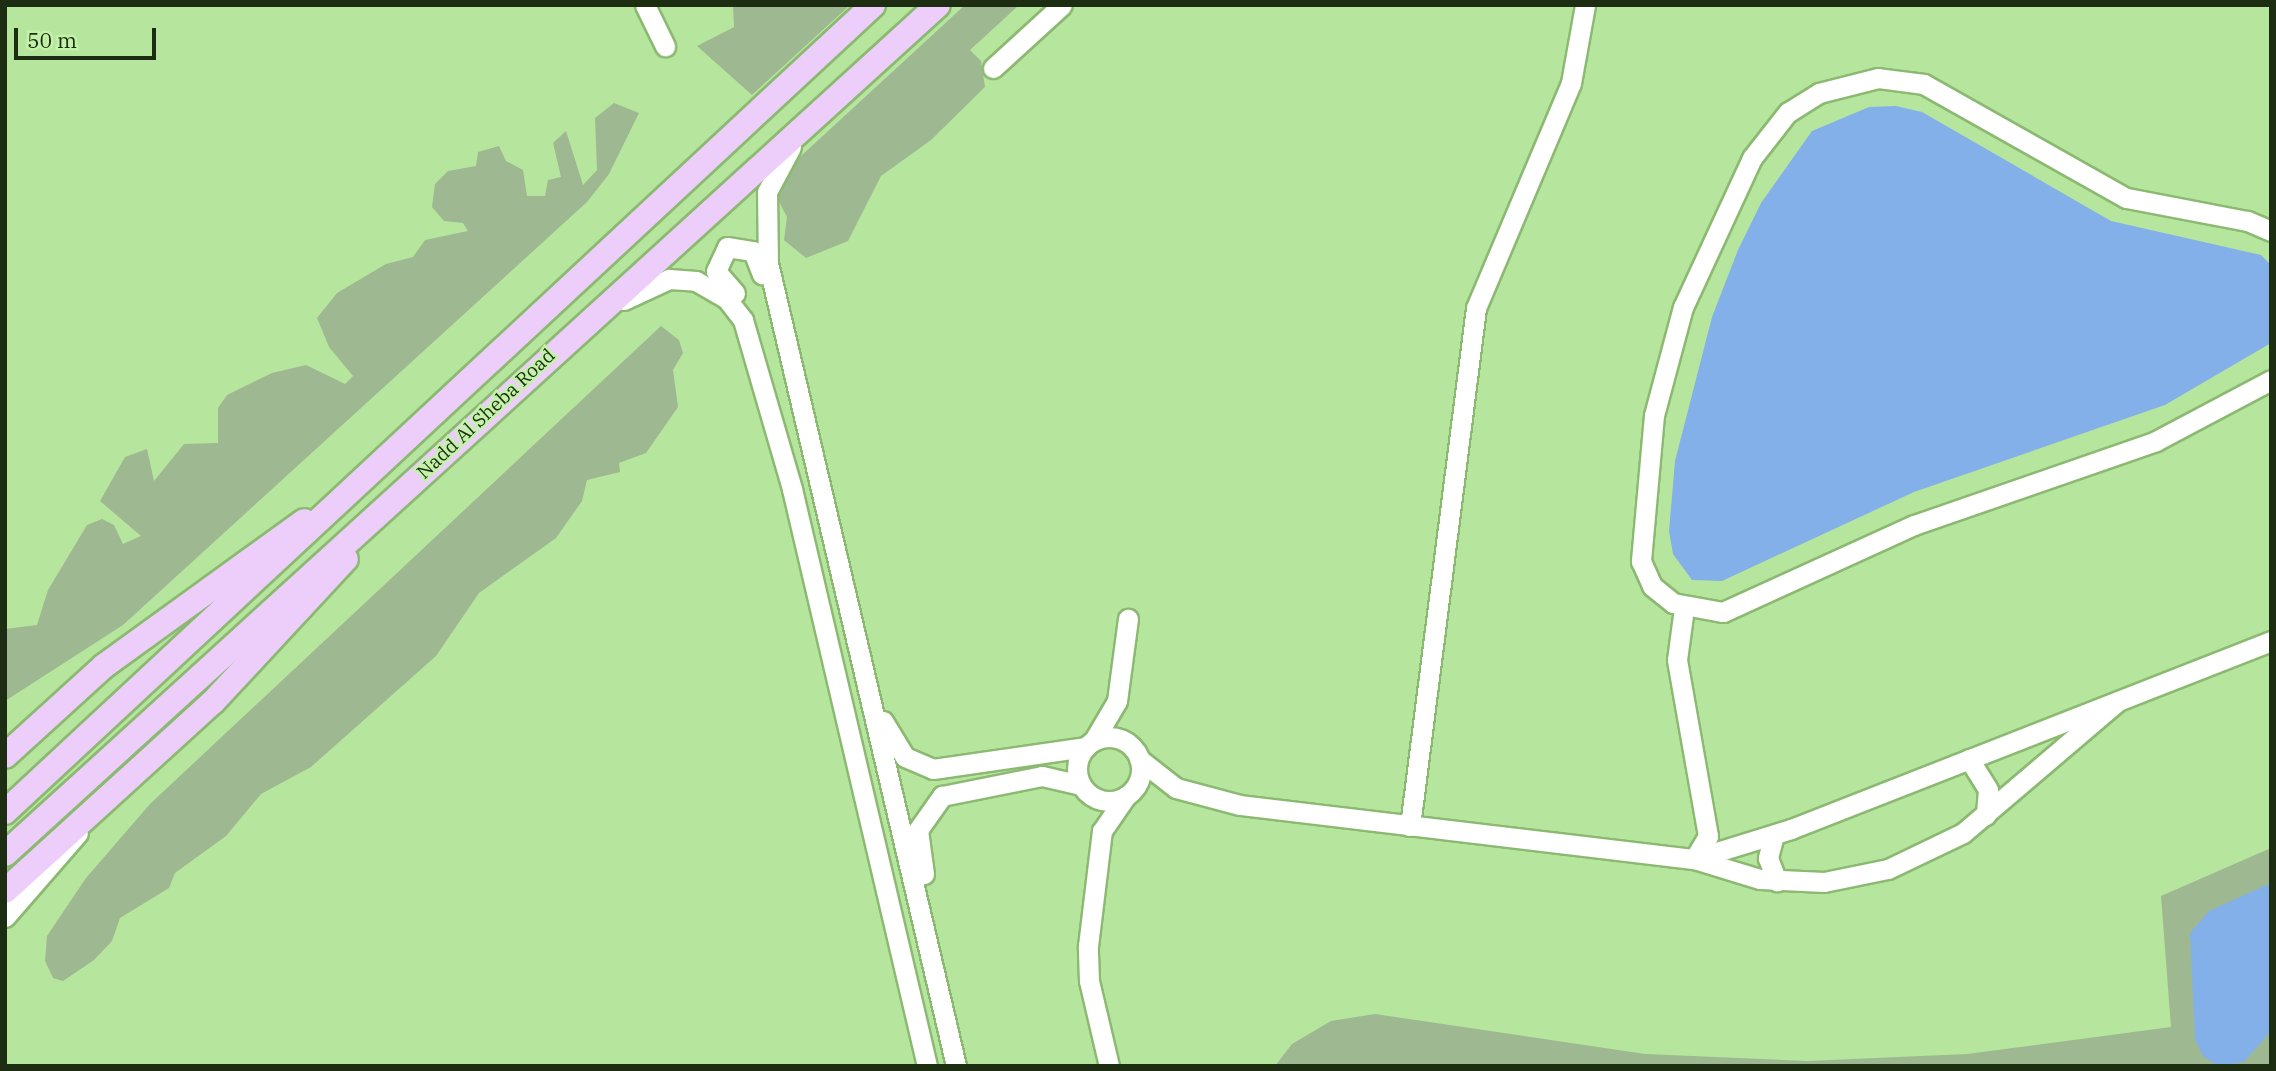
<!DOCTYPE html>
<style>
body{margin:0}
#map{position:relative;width:2276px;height:1071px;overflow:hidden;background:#b6e59d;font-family:"IBM Plex Serif",serif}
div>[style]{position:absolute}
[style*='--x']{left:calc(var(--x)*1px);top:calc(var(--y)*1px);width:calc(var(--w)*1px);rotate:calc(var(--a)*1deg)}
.green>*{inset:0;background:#9eb891}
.water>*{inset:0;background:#84b0e9}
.roads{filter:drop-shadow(2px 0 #8cb972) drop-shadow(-2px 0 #8cb972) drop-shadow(0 2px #8cb972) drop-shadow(0 -2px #8cb972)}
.minor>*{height:19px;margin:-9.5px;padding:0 9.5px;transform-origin:9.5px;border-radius:9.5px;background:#fff}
.minor>.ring{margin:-9.5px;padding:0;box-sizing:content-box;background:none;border:19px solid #fff;border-radius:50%}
.major>*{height:24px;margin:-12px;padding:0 12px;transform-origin:12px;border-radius:12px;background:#edcefb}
span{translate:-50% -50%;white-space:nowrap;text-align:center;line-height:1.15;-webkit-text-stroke:5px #c3f2a9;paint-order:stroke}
.street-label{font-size:19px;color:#1c2d11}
.frame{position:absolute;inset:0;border:7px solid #1c2d11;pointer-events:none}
.scale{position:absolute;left:14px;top:28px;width:142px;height:32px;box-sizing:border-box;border:4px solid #1c2d11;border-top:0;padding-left:9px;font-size:21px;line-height:24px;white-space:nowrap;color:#1c2d11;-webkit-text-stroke:5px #c3f2a9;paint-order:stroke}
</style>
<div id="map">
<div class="green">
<div style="clip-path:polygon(733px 5px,850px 5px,752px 95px,697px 46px,734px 27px)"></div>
<div style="clip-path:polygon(965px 5px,1019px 5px,970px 50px,981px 61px,985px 87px,931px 140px,881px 176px,848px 241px,806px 258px,784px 240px,787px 217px,776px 196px,789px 167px)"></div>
<div style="clip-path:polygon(614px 103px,639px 113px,609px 174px,587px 202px,123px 625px,5px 701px,5px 629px,37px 625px,48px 590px,87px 525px,102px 519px,114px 525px,123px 544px,141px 536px,100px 501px,125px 457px,147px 449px,154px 481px,184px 444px,218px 443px,218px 408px,227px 395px,272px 373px,306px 365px,345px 384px,353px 376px,329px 347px,317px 318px,337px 293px,386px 264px,413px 257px,425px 240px,468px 231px,463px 223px,444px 221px,432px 207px,435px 184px,448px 171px,476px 166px,478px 152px,499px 146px,506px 161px,523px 170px,527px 196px,545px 196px,548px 180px,561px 177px,553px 143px,566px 131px,583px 185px,597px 170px,595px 118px)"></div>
<div style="clip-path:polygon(661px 326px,679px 340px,683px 353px,673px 370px,678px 407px,646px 453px,619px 463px,620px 472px,587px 480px,582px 501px,556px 538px,479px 593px,436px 656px,311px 767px,261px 794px,226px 836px,175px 873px,169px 888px,120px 918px,112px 941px,94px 960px,63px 981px,53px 978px,45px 961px,47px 936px,86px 878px,150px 804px)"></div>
<div style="clip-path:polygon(2271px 848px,2271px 1066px,1275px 1066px,1292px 1044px,1331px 1021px,1375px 1014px,1645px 1054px,1807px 1061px,1967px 1054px,2171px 1027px,2161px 896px)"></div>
</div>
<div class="water">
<div style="clip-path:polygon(1896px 106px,1922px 112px,2111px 221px,2261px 255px,2271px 265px,2271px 343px,2165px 405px,1914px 492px,1722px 581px,1692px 580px,1673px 554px,1669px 531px,1675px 461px,1712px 317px,1738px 250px,1761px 203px,1812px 131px,1869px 107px)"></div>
<div style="clip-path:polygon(2271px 883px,2271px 1031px,2244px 1062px,2218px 1066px,2203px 1056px,2195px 1039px,2190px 933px,2209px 911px)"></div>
</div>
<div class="roads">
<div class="minor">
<div style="--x:645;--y:5;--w:46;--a:64"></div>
<div style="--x:993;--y:68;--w:93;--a:-42.4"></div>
<div style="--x:791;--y:147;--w:51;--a:118.1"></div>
<div style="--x:767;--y:192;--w:71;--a:89.2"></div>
<div style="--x:768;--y:263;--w:825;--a:76.82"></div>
<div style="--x:2271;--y:231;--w:26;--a:-157"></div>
<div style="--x:2247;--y:221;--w:123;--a:-169.2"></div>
<div style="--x:2126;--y:198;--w:232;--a:-150.6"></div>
<div style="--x:1924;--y:84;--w:46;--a:-172.6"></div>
<div style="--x:1878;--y:78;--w:61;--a:165.7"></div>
<div style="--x:1819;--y:93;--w:36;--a:148"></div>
<div style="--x:1788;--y:112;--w:58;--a:128"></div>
<div style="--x:1752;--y:158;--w:164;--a:114.8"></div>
<div style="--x:1683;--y:307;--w:112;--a:105"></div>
<div style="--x:1654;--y:415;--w:147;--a:95.1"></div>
<div style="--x:1641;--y:561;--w:27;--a:66"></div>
<div style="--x:1652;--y:586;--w:27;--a:39"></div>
<div style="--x:1673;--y:603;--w:51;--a:10.2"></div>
<div style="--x:1723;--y:612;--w:210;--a:-24.5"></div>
<div style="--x:1914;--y:525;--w:256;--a:-19.1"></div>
<div style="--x:2156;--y:441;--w:130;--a:-27.9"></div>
<div style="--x:735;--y:293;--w:29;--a:-131"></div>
<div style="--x:716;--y:271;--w:26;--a:-65"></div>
<div style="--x:727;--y:247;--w:26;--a:9"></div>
<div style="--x:753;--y:251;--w:25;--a:69"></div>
<div style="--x:624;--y:300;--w:50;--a:-25"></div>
<div style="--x:669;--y:279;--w:27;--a:4"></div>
<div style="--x:696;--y:281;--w:34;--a:30"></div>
<div style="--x:726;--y:298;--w:28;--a:52"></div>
<div style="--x:743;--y:320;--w:176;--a:73.8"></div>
<div style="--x:792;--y:489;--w:593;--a:76.83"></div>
<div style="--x:1684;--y:608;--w:52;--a:97.7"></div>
<div style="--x:1677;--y:660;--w:179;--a:80"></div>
<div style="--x:1708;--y:836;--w:27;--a:121"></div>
<div style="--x:883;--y:721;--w:42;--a:58.6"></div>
<div style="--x:905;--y:757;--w:30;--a:23"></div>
<div style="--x:933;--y:769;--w:155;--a:-8.2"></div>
<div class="ring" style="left:1077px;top:737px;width:45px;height:45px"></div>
<div style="--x:1094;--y:740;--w:45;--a:-59.5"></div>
<div style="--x:1117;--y:701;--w:83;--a:-82.4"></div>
<div style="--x:1139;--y:759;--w:47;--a:38.1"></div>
<div style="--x:1176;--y:788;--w:66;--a:14.9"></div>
<div style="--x:1240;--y:805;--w:457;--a:6.8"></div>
<div style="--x:1694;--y:859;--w:69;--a:16.9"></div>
<div style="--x:1760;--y:879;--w:64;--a:2.7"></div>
<div style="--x:1824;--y:882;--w:65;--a:-11.5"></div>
<div style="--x:1888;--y:869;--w:83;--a:-25.6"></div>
<div style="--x:1963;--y:833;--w:202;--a:-40.4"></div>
<div style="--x:1969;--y:759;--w:36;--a:58"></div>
<div style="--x:1988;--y:790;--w:25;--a:95"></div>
<div style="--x:1410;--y:826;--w:522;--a:-82.74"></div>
<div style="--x:1476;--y:308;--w:244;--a:-67.1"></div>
<div style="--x:1571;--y:83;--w:79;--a:-79.8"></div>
<div style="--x:1774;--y:835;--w:24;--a:105"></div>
<div style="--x:1768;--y:858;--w:25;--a:69"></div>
<div style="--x:1694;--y:859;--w:102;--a:-17.2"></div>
<div style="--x:1791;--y:829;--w:516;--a:-21.39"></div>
<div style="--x:924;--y:874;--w:44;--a:-97.8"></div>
<div style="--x:918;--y:830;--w:42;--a:-54.8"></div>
<div style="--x:942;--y:796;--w:102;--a:-11.3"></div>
<div style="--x:1042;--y:776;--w:40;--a:13"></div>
<div style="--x:5;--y:917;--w:111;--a:-49"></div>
<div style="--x:1109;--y:1066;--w:87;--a:-103.2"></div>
<div style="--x:1089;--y:981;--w:35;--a:-92"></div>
<div style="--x:1088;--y:946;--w:116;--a:-83.1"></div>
<div style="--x:1102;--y:831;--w:42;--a:-55.6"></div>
</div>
<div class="major">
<div style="--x:5;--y:756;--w:134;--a:-42.3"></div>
<div style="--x:104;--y:666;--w:247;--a:-35.9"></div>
<div style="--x:5;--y:812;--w:1185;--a:-42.91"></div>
<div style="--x:5;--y:854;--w:1261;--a:-42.3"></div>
<div style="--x:5;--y:891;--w:281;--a:-42.3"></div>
<div style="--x:213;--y:702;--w:195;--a:-47.1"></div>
</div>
</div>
<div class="street-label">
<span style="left:486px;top:414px;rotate:-43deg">Nadd Al Sheba Road</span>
</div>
<div class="frame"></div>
<div class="scale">50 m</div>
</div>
